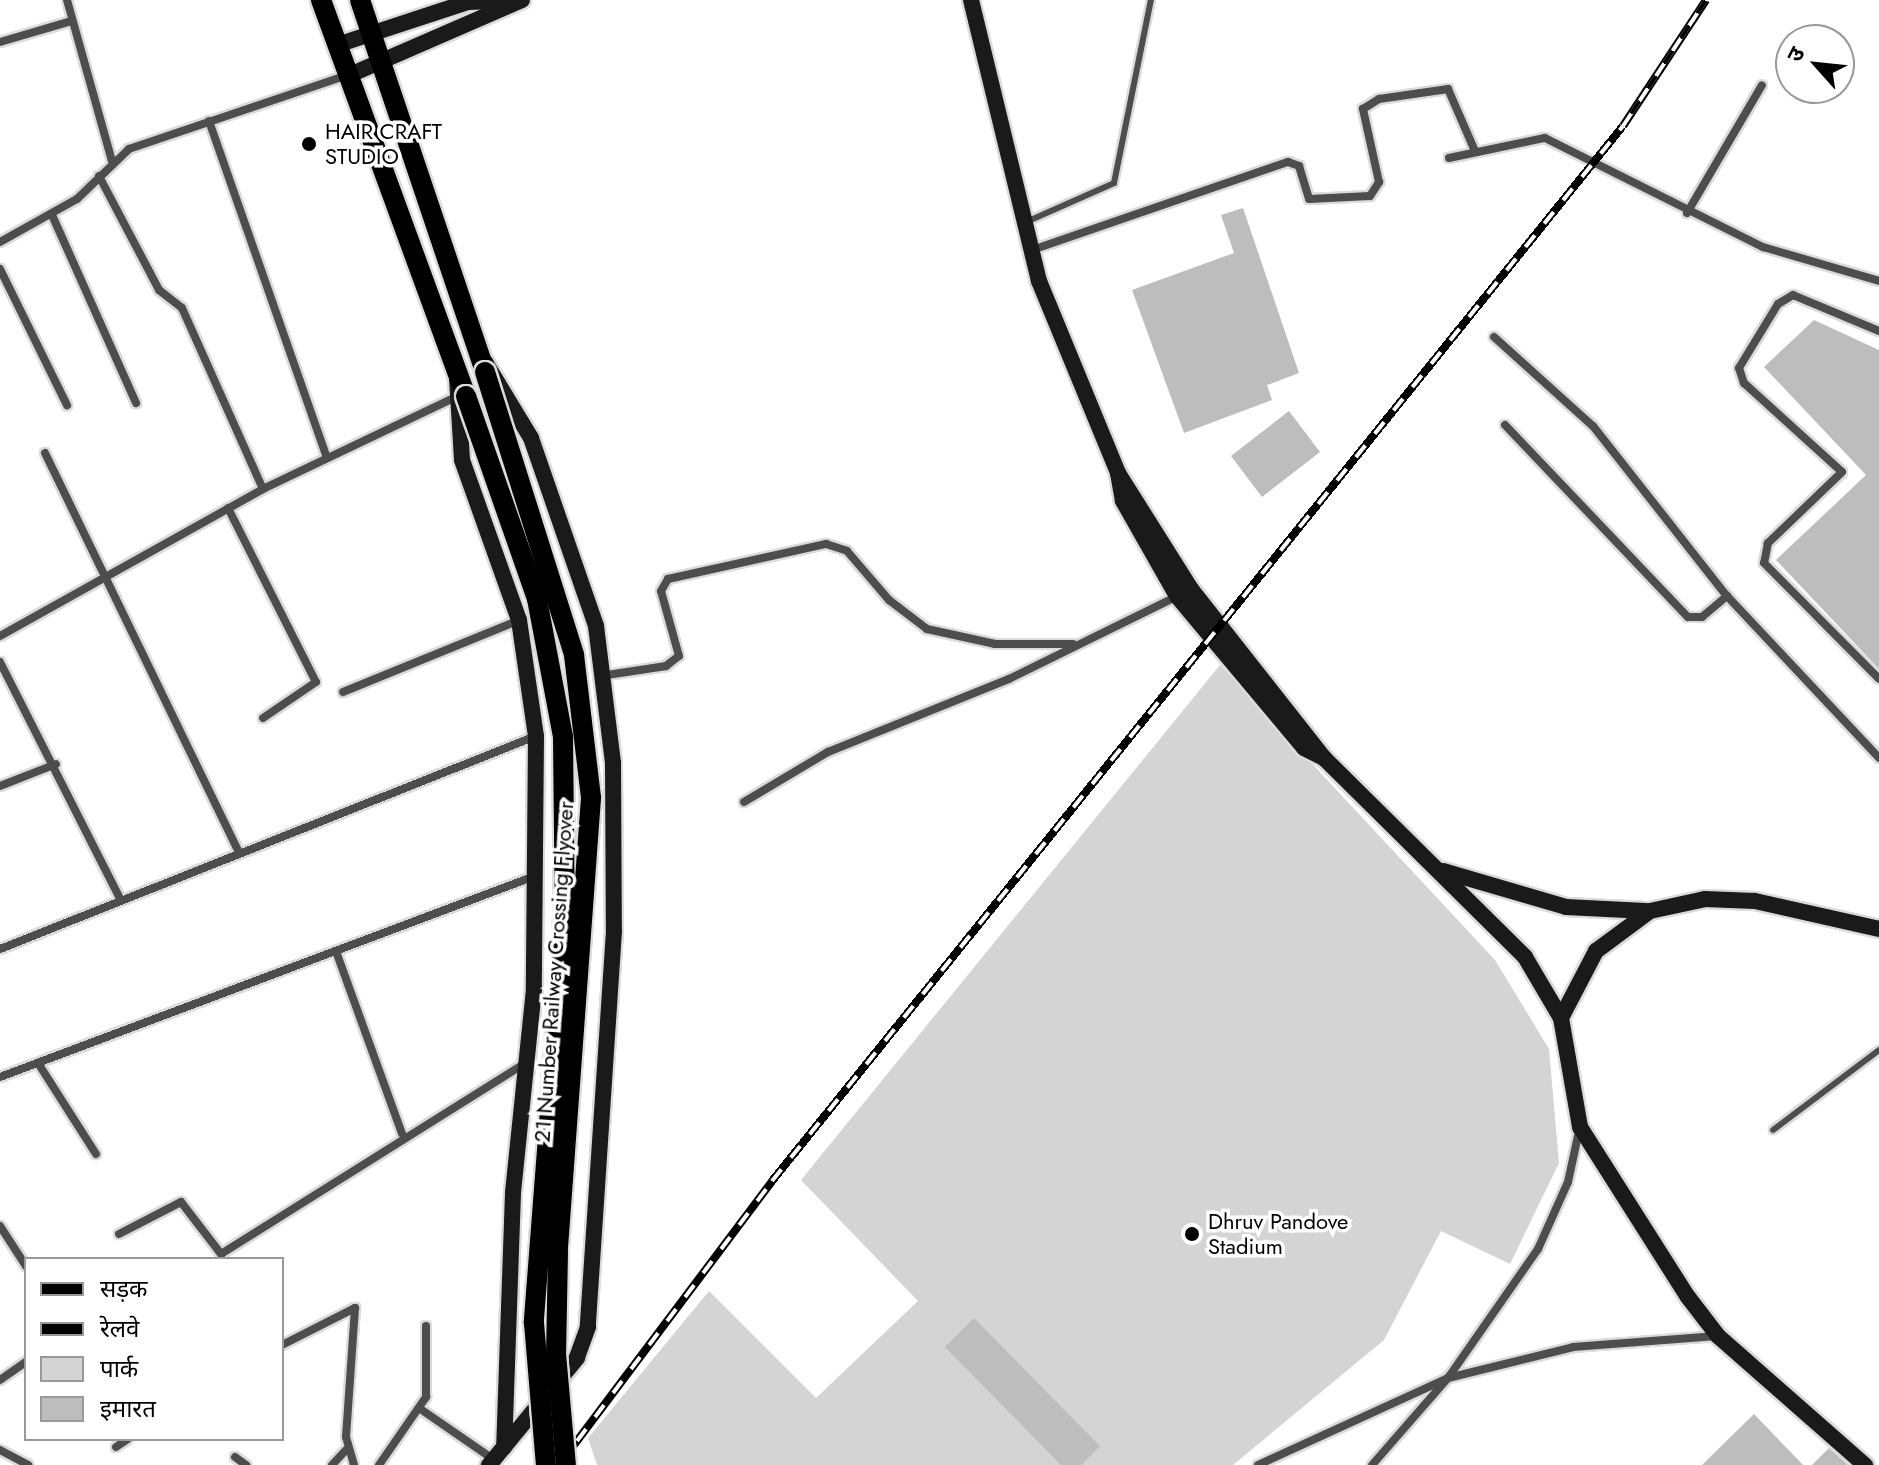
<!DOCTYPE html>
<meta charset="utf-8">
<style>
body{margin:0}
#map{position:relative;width:1879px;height:1465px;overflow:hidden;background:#fff;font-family:Jost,"Noto Sans Devanagari",sans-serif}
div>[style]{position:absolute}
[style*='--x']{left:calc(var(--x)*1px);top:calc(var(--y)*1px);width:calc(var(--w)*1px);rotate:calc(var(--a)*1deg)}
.green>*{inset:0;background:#d4d4d4}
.building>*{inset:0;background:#bdbdbd}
.secondary-tunnel>*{height:16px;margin-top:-8px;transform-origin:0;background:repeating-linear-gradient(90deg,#d9d9d9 0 16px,transparent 0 24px)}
.roads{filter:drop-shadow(2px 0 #dbdbdb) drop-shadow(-2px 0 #dbdbdb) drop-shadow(0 2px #dbdbdb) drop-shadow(0 -2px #dbdbdb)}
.lane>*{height:6px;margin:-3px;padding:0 3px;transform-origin:3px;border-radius:3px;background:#4d4d4d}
.street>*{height:8px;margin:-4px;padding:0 4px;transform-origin:4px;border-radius:4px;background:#4d4d4d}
.secondary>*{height:16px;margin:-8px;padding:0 8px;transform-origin:8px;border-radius:8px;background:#1a1a1a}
.primary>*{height:20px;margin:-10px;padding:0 10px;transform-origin:10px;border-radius:10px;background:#000}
.rail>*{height:8px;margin-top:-4px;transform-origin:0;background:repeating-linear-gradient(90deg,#fff 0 15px,#000 0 30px);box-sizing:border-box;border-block:2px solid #000}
.bridges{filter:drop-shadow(2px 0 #dbdbdb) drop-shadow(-2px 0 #dbdbdb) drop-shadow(0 2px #dbdbdb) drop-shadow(0 -2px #dbdbdb)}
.primary-bridge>*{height:20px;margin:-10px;padding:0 10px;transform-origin:10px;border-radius:10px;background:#000}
.dots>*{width:22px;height:22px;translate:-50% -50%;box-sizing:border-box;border:4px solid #fff;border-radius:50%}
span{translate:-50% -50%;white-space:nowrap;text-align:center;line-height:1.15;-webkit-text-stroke:7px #fff;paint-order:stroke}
.poi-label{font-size:22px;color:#000}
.left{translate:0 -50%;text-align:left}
.street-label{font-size:22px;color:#000}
.legend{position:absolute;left:24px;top:1257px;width:260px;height:184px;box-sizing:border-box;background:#fff;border:2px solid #999;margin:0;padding:10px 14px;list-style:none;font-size:24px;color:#000}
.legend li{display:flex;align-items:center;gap:16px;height:40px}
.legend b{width:40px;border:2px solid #999}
.north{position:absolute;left:1775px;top:24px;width:80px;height:80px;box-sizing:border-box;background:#fff;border:2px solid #999;border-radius:50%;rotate:297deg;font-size:22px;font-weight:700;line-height:32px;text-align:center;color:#000}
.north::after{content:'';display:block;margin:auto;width:28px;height:36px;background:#000;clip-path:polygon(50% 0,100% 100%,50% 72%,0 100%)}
</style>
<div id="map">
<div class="green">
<div style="clip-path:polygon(1220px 665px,1495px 960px,1549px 1049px,1559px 1163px,1510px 1264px,1441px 1231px,1384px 1340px,1233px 1465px,597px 1465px,588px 1438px,709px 1291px,816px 1398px,918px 1301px,801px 1180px)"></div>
</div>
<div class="building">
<div style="clip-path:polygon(1243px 208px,1299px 373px,1267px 385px,1272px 400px,1184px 433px,1132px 290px,1234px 253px,1221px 215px)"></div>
<div style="clip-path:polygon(1814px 320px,1879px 350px,1879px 669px,1776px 560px,1866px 475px,1764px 367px)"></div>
<div style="clip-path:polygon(1289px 411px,1320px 452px,1262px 497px,1231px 456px)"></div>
<div style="clip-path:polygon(974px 1318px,1100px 1446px,1081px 1465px,1061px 1465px,945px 1347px)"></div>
<div style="clip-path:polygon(1754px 1414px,1803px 1465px,1702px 1465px)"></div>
<div style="clip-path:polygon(1829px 1448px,1848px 1465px,1812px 1465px)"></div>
</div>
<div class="secondary-tunnel">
<div style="--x:551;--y:927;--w:46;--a:3.7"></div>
</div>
<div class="roads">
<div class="lane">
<div style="--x:1026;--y:222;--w:96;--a:-23.9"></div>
<div style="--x:1114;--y:183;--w:187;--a:-78.6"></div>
<div style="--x:1773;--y:1130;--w:133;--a:-37"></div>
</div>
<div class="street">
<div style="--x:67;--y:0;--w:167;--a:74.4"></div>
<div style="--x:0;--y:42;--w:75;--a:-16.3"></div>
<div style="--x:209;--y:121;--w:357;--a:70.7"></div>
<div style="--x:1449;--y:158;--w:98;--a:-11.8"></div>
<div style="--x:1545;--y:138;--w:244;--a:26.6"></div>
<div style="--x:1763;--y:247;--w:121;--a:16.3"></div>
<div style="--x:99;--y:176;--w:129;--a:62.2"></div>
<div style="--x:159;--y:290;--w:29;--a:38"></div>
<div style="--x:182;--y:308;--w:198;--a:65.9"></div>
<div style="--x:1687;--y:213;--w:148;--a:-59.6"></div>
<div style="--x:52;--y:215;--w:206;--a:65.9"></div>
<div style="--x:0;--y:242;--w:88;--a:-29.2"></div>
<div style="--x:77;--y:199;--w:72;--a:-43.9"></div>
<div style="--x:129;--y:149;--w:230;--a:-18.7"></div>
<div style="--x:1032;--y:250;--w:271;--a:-19"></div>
<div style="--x:1288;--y:162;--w:12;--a:20"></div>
<div style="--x:1299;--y:166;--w:34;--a:73"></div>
<div style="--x:1309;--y:199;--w:61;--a:-2.8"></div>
<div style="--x:1370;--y:196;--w:17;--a:-57"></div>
<div style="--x:1379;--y:182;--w:75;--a:-102.4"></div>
<div style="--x:1363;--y:109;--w:19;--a:-32"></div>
<div style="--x:1379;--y:99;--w:70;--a:-8.2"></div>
<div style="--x:1448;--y:89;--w:68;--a:66.5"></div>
<div style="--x:0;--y:269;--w:152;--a:63.8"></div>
<div style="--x:1879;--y:331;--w:93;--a:-157.3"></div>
<div style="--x:1793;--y:295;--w:17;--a:149"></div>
<div style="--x:1778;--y:304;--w:75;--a:121.4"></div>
<div style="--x:1739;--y:368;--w:16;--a:72"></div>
<div style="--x:1744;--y:383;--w:132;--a:42.2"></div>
<div style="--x:1842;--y:472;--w:103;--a:136.2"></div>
<div style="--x:1768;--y:543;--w:20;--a:101"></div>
<div style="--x:1764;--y:563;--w:163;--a:45.2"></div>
<div style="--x:1494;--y:337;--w:133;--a:42"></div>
<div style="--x:1593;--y:426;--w:216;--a:51.8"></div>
<div style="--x:1727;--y:596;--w:222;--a:46.8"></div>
<div style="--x:1505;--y:425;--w:265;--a:46.4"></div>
<div style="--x:1688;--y:617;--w:14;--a:0"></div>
<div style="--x:1702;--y:617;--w:33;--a:-40"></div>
<div style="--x:45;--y:453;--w:445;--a:64.1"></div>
<div style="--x:228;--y:508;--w:195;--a:63.2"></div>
<div style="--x:316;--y:682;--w:64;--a:145.8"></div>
<div style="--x:0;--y:636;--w:301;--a:-29.2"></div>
<div style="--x:263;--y:489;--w:214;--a:-25.5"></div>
<div style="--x:0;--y:662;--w:267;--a:63.1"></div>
<div style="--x:607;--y:675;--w:60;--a:-8.7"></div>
<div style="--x:666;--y:666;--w:16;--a:-38"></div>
<div style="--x:679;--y:656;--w:67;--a:-105.5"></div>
<div style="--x:661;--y:591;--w:14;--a:-60"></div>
<div style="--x:668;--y:579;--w:162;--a:-12.5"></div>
<div style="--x:826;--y:544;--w:22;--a:18"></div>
<div style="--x:847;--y:551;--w:65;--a:49.4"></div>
<div style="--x:889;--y:600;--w:48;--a:37.3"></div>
<div style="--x:927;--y:629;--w:70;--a:12.4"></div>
<div style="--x:995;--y:644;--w:78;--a:0"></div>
<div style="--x:343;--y:692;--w:190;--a:-22.2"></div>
<div style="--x:0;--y:786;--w:60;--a:-21.4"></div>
<div style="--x:744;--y:802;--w:98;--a:-30.8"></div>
<div style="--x:828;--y:752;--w:195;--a:-22"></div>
<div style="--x:1009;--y:679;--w:191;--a:-26.2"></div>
<div style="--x:0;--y:949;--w:577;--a:-21.67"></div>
<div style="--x:337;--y:954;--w:191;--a:70.1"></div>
<div style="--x:38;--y:1063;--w:108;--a:57.5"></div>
<div style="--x:0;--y:1077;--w:572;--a:-20.59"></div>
<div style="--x:0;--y:1226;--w:48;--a:57"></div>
<div style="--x:119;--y:1234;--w:70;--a:-27.3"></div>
<div style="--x:181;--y:1202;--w:66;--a:52.4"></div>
<div style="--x:221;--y:1254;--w:359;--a:-32.1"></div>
<div style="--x:282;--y:1345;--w:82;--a:-26.9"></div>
<div style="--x:355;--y:1308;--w:129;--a:94"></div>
<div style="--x:346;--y:1437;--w:29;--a:74"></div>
<div style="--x:0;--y:1380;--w:32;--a:-35"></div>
<div style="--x:419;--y:1408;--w:90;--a:34.6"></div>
<div style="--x:116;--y:1447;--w:14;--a:-34"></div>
<div style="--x:0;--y:1450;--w:32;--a:28"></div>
<div style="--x:235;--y:1457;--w:14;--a:36"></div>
<div style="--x:332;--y:1465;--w:21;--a:-47"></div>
<div style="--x:379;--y:1465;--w:83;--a:-55.3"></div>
<div style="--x:426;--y:1397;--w:71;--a:-90"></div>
<div style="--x:1258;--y:1465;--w:209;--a:-24.6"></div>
<div style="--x:1448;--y:1378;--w:129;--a:-13.9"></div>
<div style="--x:1573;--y:1347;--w:144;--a:-4.4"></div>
<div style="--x:1372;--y:1465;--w:116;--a:-48.9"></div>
<div style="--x:1448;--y:1378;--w:157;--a:-55.1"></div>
<div style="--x:1538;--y:1249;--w:73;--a:-65.9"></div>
<div style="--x:1568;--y:1182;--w:52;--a:-77.8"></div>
</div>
<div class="secondary">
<div style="--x:971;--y:0;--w:289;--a:76.4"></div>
<div style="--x:1039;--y:281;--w:208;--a:67.6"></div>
<div style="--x:1118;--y:473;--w:137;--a:57.8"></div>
<div style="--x:1191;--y:589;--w:215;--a:51.8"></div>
<div style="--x:340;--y:44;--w:135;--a:-18.2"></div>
<div style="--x:468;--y:2;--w:54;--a:-2.1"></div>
<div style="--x:352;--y:74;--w:183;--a:-23.5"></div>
<div style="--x:485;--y:362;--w:89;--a:58.8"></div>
<div style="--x:531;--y:438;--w:199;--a:70.9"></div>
<div style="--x:596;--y:626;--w:138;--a:82.9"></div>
<div style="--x:613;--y:763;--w:168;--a:89.7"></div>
<div style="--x:614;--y:931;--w:397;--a:93.8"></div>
<div style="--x:588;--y:1327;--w:33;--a:110"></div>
<div style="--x:577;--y:1358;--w:139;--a:129.4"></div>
<div style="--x:457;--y:378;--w:82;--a:86.5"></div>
<div style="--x:462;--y:460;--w:170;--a:70.4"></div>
<div style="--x:519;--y:620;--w:117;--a:81.7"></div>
<div style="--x:536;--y:736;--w:253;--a:90.5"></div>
<div style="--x:534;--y:989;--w:205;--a:95.9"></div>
<div style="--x:513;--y:1193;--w:254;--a:92"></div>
<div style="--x:1118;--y:473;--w:28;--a:80"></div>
<div style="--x:1123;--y:501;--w:109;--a:60.4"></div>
<div style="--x:1177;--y:596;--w:198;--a:50.1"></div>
<div style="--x:1304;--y:748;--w:22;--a:27"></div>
<div style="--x:1324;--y:758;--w:283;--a:44.7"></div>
<div style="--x:1525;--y:957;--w:71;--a:59.5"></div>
<div style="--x:1561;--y:1018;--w:111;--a:80.1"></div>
<div style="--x:1580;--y:1127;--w:201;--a:57.6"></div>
<div style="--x:1688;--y:1297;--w:49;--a:52.4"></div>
<div style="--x:1718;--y:1336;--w:196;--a:41.3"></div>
<div style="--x:1443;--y:871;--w:128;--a:16.3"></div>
<div style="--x:1566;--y:907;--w:80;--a:2.9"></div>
<div style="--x:1561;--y:1018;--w:76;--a:-62.4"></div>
<div style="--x:1596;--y:951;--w:67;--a:-36.5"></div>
<div style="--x:1650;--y:911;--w:56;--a:-12.3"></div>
<div style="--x:1705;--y:899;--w:50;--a:2.3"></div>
<div style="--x:1755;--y:901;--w:127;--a:12.7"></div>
</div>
<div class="primary">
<div style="--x:321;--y:0;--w:422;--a:69.9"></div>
<div style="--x:360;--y:0;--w:392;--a:71.4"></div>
</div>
</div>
<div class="rail">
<div style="--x:559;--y:1465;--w:355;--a:-53.1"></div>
<div style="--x:772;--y:1181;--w:1355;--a:-51.11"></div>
<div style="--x:1623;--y:126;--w:151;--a:-56.6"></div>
</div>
<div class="bridges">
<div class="primary-bridge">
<div style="--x:485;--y:372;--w:297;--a:72.5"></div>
<div style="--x:574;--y:655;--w:144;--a:83.2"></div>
<div style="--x:591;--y:798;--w:455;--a:94.2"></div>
<div style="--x:558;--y:1252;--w:102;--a:91.1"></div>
<div style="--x:556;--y:1354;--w:111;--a:84.9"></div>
<div style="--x:466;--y:396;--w:215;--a:70.7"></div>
<div style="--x:537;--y:599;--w:140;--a:79.3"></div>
<div style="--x:563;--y:737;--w:179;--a:89.4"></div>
<div style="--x:565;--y:916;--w:408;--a:94.4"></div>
<div style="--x:534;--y:1323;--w:143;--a:85.2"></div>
</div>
</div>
<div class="dots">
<div style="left:309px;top:144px;background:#000"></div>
<div style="left:1192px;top:1234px;background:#000"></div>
</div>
<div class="poi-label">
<span class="left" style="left:325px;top:144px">HAIR CRAFT<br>STUDIO</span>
<span class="left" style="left:1208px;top:1234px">Dhruv Pandove<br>Stadium</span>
</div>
<div class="street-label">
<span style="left:554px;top:972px;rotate:-86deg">21 Number Railway Crossing Flyover</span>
</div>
<ul class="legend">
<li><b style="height:10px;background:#000"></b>सड़क</li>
<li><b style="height:10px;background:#000"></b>रेलवे</li>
<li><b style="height:22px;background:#d4d4d4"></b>पार्क</li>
<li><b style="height:22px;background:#bdbdbd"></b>इमारत</li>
</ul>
<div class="north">उ</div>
</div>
